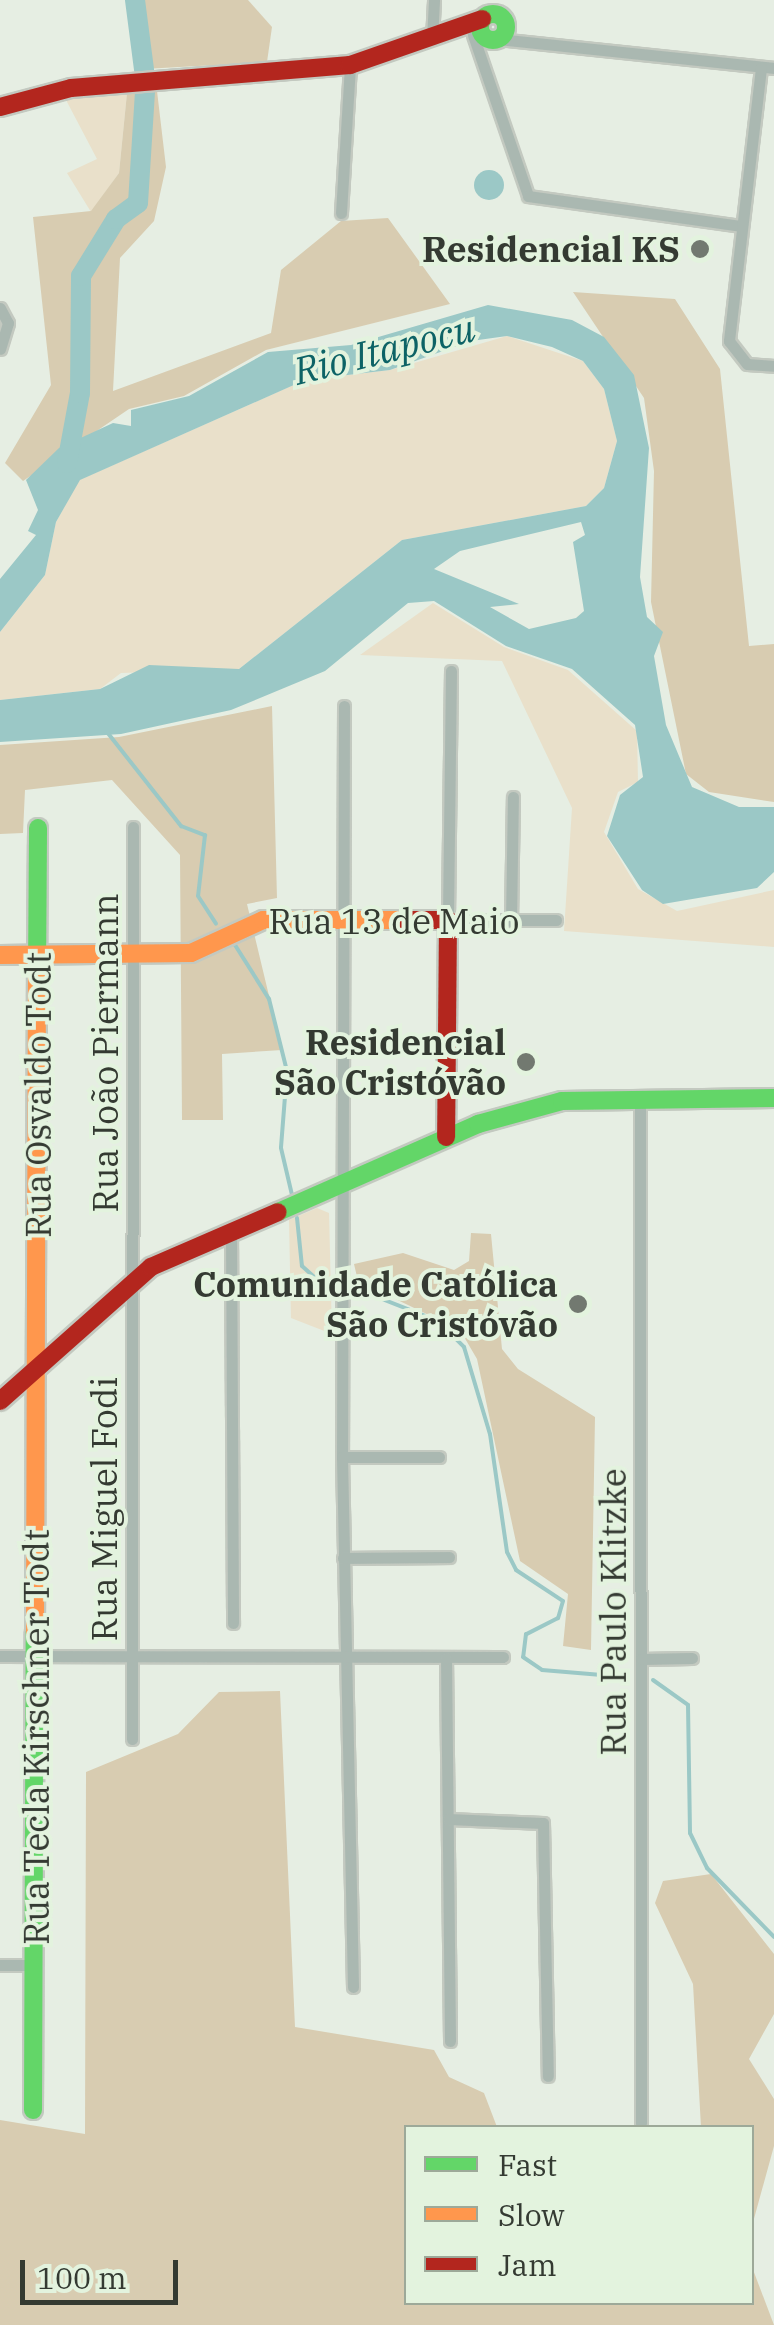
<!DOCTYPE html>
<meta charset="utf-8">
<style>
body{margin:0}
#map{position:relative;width:774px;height:2325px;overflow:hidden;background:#e6eee3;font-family:"IBM Plex Serif",serif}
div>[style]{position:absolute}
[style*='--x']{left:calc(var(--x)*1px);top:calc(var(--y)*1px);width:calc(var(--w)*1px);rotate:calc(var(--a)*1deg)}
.green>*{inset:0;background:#e9e0ca}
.forest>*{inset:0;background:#d8ccb1}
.water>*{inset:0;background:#9bc8c6}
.round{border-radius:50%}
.stream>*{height:4px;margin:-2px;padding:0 2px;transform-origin:2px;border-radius:2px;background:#9bc8c6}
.river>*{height:20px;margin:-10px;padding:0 10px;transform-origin:10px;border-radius:10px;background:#9bc8c6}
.roads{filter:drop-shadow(2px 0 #c3c9c0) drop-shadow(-2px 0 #c3c9c0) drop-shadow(0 2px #c3c9c0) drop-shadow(0 -2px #c3c9c0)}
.street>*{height:11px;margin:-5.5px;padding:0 5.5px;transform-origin:5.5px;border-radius:5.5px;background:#aab8b1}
.fast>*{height:18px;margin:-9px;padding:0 9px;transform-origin:9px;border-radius:9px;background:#63d668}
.fast>.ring{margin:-9px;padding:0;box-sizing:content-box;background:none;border:18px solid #63d668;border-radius:50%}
.slow>*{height:18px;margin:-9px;padding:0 9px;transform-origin:9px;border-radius:9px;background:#ff974d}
.jam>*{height:18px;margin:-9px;padding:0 9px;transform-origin:9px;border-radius:9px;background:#b3261e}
.dots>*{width:28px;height:28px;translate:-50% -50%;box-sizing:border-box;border:5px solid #e3f3de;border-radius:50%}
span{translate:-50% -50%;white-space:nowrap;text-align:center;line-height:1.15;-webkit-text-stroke:8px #e3f3de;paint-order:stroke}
.poi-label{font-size:35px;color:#343a32;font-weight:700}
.right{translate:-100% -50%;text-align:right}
.street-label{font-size:35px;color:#343a32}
.water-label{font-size:38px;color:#0d6366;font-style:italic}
.legend{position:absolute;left:404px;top:2125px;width:350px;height:180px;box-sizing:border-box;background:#e3f3de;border:2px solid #9da999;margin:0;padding:12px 18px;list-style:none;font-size:30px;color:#343a32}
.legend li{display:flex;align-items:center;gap:20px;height:50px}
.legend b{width:50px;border:2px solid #9da999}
.scale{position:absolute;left:20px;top:2260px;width:158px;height:45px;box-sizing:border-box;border:5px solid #343a32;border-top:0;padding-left:12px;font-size:30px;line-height:35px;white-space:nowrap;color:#343a32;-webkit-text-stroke:8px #e3f3de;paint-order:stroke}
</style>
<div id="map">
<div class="green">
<div style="clip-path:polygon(127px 93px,119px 173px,91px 212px,67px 173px,97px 159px,66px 100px)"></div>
<div style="clip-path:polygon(507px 336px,583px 361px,604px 389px,617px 441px,604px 488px,586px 506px,402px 540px,239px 669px,121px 673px,100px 689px,0 700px,0 632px,45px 575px,56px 522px,79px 480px,305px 380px,390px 370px)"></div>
<div style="clip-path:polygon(433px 603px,504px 647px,568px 670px,637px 731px,638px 782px,618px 792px,604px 832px,638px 889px,677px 911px,774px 890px,774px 947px,564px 931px,572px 808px,502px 661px,360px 655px)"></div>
<div style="clip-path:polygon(317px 1208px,329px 1213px,332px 1334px,291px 1318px,289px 1220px)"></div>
</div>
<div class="forest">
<div style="clip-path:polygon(135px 0,248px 0,272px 27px,267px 62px,144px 69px)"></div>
<div style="clip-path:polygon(157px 91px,166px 167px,154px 221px,120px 258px,113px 391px,271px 333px,281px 270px,341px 221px,388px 218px,450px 304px,266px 350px,184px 396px,129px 409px,23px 481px,5px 463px,51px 385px,33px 217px,91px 211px,119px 173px,127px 93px)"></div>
<div style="clip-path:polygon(573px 292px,675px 299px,720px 369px,749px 646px,774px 644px,774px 802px,709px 792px,686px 774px,651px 602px,654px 471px,644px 398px)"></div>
<div style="clip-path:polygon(272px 706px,277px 898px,247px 904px,282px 1050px,222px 1054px,223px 1120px,182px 1120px,180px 855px,112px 780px,25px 790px,23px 833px,0 834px,0 745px,119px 737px)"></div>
<div style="clip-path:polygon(471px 1233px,491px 1234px,502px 1349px,518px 1369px,595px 1417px,591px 1650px,563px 1646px,568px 1594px,520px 1561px,477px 1359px,460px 1330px,358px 1281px,354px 1264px,403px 1253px,454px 1270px,469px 1261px)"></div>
<div style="clip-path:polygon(280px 1691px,295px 2027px,434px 2050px,449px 2077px,484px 2093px,497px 2127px,407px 2128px,407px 2302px,752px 2302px,752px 2267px,774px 2325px,0 2325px,0 2120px,85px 2134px,86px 1772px,178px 1734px,219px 1692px)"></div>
<div style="clip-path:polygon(711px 1874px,774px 1954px,774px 2014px,749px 2059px,774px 2099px,774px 2146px,752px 2226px,752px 2128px,701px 2127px,693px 1984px,655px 1903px,663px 1881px)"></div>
</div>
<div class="water">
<div class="round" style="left:474px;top:170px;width:30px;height:30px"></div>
<div style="clip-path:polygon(evenodd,488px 305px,572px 320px,604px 337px,634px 375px,649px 448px,640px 577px,647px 617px,663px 632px,654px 656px,666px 725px,692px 787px,739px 807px,774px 807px,774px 872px,757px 888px,663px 904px,642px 890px,607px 836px,620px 795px,643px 777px,635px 725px,572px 669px,506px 646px,434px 601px,408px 603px,325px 671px,231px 710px,121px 734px,0 742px,0 700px,100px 689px,149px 665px,239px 669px,402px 540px,586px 506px,604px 488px,617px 441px,604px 389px,583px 361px,552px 347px,507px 336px,471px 341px,390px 370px,305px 380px,80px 480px,56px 522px,45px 575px,0 632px,0 579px,36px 535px,28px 531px,38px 510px,26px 480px,59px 448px,113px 423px,131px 426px,131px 410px,189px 396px,268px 352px,351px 345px,488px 305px,581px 522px,585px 535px,573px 542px,584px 611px,576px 618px,529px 629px,490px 607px,519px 604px,434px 569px,460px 551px,581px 522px)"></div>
</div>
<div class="stream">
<div style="--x:107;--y:732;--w:120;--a:51.8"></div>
<div style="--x:181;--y:826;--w:26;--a:21"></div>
<div style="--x:205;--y:835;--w:61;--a:96.5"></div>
<div style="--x:198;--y:896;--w:33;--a:57"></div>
<div style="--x:235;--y:945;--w:64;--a:57.8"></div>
<div style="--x:269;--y:999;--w:74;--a:76"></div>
<div style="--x:287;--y:1071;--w:77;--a:94.5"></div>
<div style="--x:281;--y:1148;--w:48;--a:76.8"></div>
<div style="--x:297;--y:1218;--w:48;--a:84.1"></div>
<div style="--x:302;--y:1266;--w:28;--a:42"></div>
<div style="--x:354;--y:1288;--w:90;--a:21.4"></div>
<div style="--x:438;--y:1321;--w:37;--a:45"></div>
<div style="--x:464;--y:1347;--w:91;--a:73.4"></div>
<div style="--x:490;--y:1434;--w:119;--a:81.8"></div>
<div style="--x:507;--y:1552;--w:20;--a:63"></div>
<div style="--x:516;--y:1570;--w:56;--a:33.4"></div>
<div style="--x:563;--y:1601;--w:18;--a:106"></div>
<div style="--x:558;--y:1618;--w:36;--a:153"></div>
<div style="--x:526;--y:1634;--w:23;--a:97"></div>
<div style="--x:523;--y:1657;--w:23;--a:34"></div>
<div style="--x:542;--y:1670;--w:84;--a:4.8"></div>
<div style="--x:653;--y:1680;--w:43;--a:35.5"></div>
<div style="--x:688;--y:1705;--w:128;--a:89.1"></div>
<div style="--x:690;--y:1833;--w:39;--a:64"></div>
<div style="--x:707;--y:1868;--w:96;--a:45.8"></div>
</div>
<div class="river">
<div style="--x:135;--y:0;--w:70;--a:82.6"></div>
<div style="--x:67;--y:463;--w:71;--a:-79.5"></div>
<div style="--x:80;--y:393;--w:117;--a:-89.5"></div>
<div style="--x:81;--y:276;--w:67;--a:-58.4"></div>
<div style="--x:116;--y:219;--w:27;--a:-36"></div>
<div style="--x:138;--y:203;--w:112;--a:-86.4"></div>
</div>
<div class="roads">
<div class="street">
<div style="--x:473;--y:35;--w:170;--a:71.1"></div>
<div style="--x:528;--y:196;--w:216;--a:8"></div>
<div style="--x:432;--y:39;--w:39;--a:-87"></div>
<div style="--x:498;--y:39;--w:278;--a:6"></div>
<div style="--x:761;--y:68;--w:275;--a:96.7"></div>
<div style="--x:729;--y:341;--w:29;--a:52"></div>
<div style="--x:747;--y:364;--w:27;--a:4"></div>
<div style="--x:341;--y:213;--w:148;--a:-86.5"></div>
<div style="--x:0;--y:308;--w:17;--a:62"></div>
<div style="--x:8;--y:323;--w:27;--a:107"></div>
<div style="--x:451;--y:671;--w:249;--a:90.7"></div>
<div style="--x:448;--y:920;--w:108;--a:0"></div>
<div style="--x:344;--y:706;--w:751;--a:90.15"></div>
<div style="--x:342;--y:1457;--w:530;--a:88.81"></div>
<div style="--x:511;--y:921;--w:124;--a:-89.1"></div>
<div style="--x:640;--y:1100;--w:1023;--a:89.94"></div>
<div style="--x:231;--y:1231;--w:392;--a:89.7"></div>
<div style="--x:342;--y:1457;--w:97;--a:0"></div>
<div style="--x:343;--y:1558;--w:106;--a:-0.5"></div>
<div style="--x:0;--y:1656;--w:503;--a:0.11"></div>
<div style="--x:446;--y:1658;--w:383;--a:89.4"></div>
<div style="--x:641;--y:1659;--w:51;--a:-1.1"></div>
<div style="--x:132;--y:1739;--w:912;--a:-89.94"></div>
<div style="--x:448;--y:1819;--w:95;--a:2.4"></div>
<div style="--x:543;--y:1823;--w:253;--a:88.9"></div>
<div style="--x:0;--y:1965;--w:34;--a:0"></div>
</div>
<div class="fast">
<div class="ring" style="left:480px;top:14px;width:8px;height:8px"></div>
<div style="--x:37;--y:975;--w:147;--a:-89.6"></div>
<div style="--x:278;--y:1212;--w:219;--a:-23.7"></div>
<div style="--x:478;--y:1124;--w:87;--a:-15.3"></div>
<div style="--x:562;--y:1101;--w:212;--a:-0.8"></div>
<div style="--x:33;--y:2110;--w:478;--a:-89.8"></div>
</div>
<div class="slow">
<div style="--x:0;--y:955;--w:191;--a:-0.6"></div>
<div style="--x:191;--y:953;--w:79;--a:-24.6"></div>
<div style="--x:263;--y:920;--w:139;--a:0"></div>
<div style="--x:35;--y:1632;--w:657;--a:-89.83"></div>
</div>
<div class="jam">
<div style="--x:0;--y:107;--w:73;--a:-15"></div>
<div style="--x:71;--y:88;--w:280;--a:-4.7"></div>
<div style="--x:350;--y:65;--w:140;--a:-19.2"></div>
<div style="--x:402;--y:920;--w:46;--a:0"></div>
<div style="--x:448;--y:920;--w:217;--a:90.5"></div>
<div style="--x:0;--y:1401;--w:202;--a:-41.6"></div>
<div style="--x:151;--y:1267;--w:138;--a:-23.4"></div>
</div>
</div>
<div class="dots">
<div style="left:700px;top:249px;background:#727970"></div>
<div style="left:526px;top:1062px;background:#727970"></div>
<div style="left:578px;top:1304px;background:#727970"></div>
</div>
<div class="poi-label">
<span class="right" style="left:680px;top:249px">Residencial KS</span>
<span class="right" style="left:506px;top:1062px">Residencial<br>São Cristóvão</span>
<span class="right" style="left:558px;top:1304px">Comunidade Católica<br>São Cristóvão</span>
</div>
<div class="street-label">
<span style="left:394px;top:921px">Rua 13 de Maio</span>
<span style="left:105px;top:1053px;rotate:-90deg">Rua João Piermann</span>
<span style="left:38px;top:1095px;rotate:-90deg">Rua Osvaldo Todt</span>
<span style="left:104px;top:1509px;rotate:-90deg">Rua Miguel Fodi</span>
<span style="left:613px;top:1612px;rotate:-90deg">Rua Paulo Klitzke</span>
<span style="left:36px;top:1737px;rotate:-90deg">Rua Tecla Kirschner Todt</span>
</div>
<div class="water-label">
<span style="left:384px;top:349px;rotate:-14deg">Rio Itapocu</span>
</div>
<ul class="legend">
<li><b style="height:12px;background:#63d668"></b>Fast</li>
<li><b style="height:12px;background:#ff974d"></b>Slow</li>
<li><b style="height:12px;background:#b3261e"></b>Jam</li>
</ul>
<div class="scale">100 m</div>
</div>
